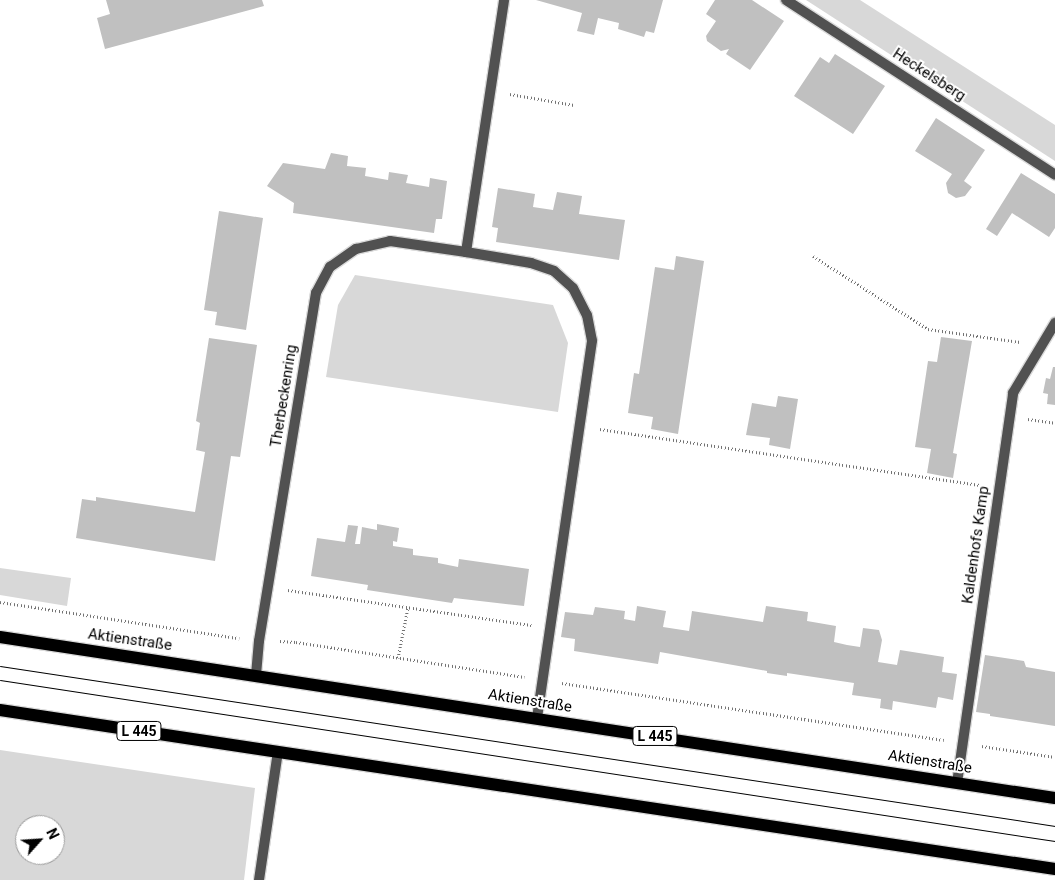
<!DOCTYPE html>
<meta charset="utf-8">
<style>
body{margin:0}
#map{position:relative;width:1055px;height:880px;overflow:hidden;background:#fff;font-family:Roboto,sans-serif}
div>[style]{position:absolute}
[style*='--x']{left:calc(var(--x)*1px);top:calc(var(--y)*1px);width:calc(var(--w)*1px);rotate:calc(var(--a)*1deg)}
.green>*{inset:0;background:#d8d8d8}
.building>*{inset:0;background:#c0c0c0}
.path>*{height:3px;margin-top:-1.5px;transform-origin:0;background:repeating-linear-gradient(90deg,#737373 0 1px,transparent 0 3.5px)}
.roads{filter:drop-shadow(1px 0 #dbdbdb) drop-shadow(-1px 0 #dbdbdb) drop-shadow(0 1px #dbdbdb) drop-shadow(0 -1px #dbdbdb)}
.service>*{height:10px;margin:-5px;padding:0 5px;transform-origin:5px;border-radius:5px;background:#515151}
.minor>*{height:10px;margin:-5px;padding:0 5px;transform-origin:5px;border-radius:5px;background:#515151}
.primary>*{height:12px;margin:-6px;padding:0 6px;transform-origin:6px;border-radius:6px;background:#000}
.tram>*{height:1px;margin:-0.5px;padding:0 0.5px;transform-origin:0.5px;border-radius:0.5px;background:#000}
span{translate:-50% -50%;white-space:nowrap;text-align:center;line-height:1.15;-webkit-text-stroke:4px #fff;paint-order:stroke}
.shield-label span{padding:1px 4px;background:#fff;border:1px solid;border-radius:4px;-webkit-text-stroke-width:0}
.shield-label{font-size:14px;color:#000;font-weight:700}
.street-label{font-size:15px;color:#000}
.north{position:absolute;left:15px;top:815px;width:50px;height:50px;box-sizing:border-box;background:#fff;border:1px solid #999;border-radius:50%;rotate:64deg;font-size:14px;font-weight:700;line-height:20px;text-align:center;color:#000}
.north::after{content:'';display:block;margin:auto;width:18px;height:22px;background:#000;clip-path:polygon(50% 0,100% 100%,50% 72%,0 100%)}
</style>
<div id="map">
<div class="green">
<div style="clip-path:polygon(806px 0,860px 0,1055px 125px,1055px 161px)"></div>
<div style="clip-path:polygon(355px 275px,553px 305px,568px 343px,558px 412px,326px 377px,338px 305px)"></div>
<div style="clip-path:polygon(0 568px,71px 578px,67px 606px,0 595px)"></div>
<div style="clip-path:polygon(evenodd,0 750px,255px 788px,244px 880px,0 880px,0 750px,25px 825px,55px 825px,55px 855px,25px 855px,25px 825px)"></div>
</div>
<div class="building">
<div style="clip-path:polygon(106px 0,262px 0,264px 6px,105px 49px,97px 18px,110px 14px)"></div>
<div style="clip-path:polygon(536px 0,663px 0,654px 33px,646px 31px,644px 37px,618px 29px,619px 23px,598px 18px,594px 35px,577px 31px,582px 13px)"></div>
<div style="clip-path:polygon(715px 0,752px 0,784px 21px,750px 70px,726px 54px,729px 49px,721px 51px,707px 41px,706px 36px,716px 21px,706px 14px)"></div>
<div style="clip-path:polygon(835px 54px,885px 86px,853px 134px,794px 96px,820px 57px,829px 63px)"></div>
<div style="clip-path:polygon(936px 118px,985px 150px,964px 181px,972px 187px,965px 196px,956px 198px,948px 193px,946px 183px,952px 174px,915px 151px)"></div>
<div style="clip-path:polygon(331px 153px,348px 156px,347px 166px,366px 168px,365px 176px,388px 180px,389px 172px,408px 175px,406px 183px,429px 187px,430px 178px,447px 181px,442px 219px,436px 219px,434px 233px,293px 213px,294px 203px,267px 186px,283px 163px,325px 169px)"></div>
<div style="clip-path:polygon(1021px 173px,1055px 194px,1055px 228px,1049px 237px,1012px 213px,997px 236px,986px 229px)"></div>
<div style="clip-path:polygon(498px 188px,535px 194px,533px 207px,553px 210px,557px 192px,582px 196px,579px 214px,625px 220px,619px 260px,496px 242px,498px 228px,492px 227px)"></div>
<div style="clip-path:polygon(219px 211px,263px 218px,246px 330px,215px 325px,217px 312px,204px 310px)"></div>
<div style="clip-path:polygon(676px 256px,704px 261px,678px 434px,651px 429px,653px 417px,628px 413px,634px 373px,639px 374px,655px 267px,674px 270px)"></div>
<div style="clip-path:polygon(941px 337px,972px 341px,953px 453px,957px 454px,953px 478px,927px 473px,931px 449px,915px 447px,928px 361px,937px 362px)"></div>
<div style="clip-path:polygon(209px 338px,257px 345px,240px 457px,231px 456px,215px 561px,76px 538px,82px 499px,96px 501px,96px 497px,195px 512px,205px 452px,196px 450px,200px 423px,196px 421px)"></div>
<div style="clip-path:polygon(1053px 367px,1055px 367px,1055px 405px,1047px 404px,1048px 394px,1043px 393px,1046px 378px,1050px 379px)"></div>
<div style="clip-path:polygon(778px 396px,798px 399px,790px 449px,769px 445px,770px 438px,746px 435px,752px 403px,776px 407px)"></div>
<div style="clip-path:polygon(377px 524px,399px 528px,397px 542px,393px 541px,393px 546px,413px 549px,413px 555px,438px 558px,438px 563px,458px 567px,459px 559px,529px 569px,524px 606px,454px 598px,452px 603px,367px 590px,368px 585px,311px 576px,317px 538px,345px 542px,348px 525px,358px 526px,355px 544px,360px 544px,362px 527px,377px 530px)"></div>
<div style="clip-path:polygon(637px 606px,666px 611px,663px 627px,689px 631px,692px 611px,763px 622px,766px 606px,808px 612px,807px 621px,836px 626px,834px 642px,847px 645px,860px 647px,863px 628px,879px 630px,882px 640px,878px 662px,897px 665px,900px 650px,944px 657px,942px 672px,957px 674px,953px 700px,938px 697px,936px 708px,893px 701px,892px 710px,880px 708px,881px 699px,852px 695px,854px 683px,787px 673px,787px 676px,767px 673px,767px 671px,660px 652px,658px 664px,574px 651px,575px 639px,561px 637px,565px 612px,593px 615px,595px 607px,625px 611px,624px 619px,635px 621px)"></div>
<div style="clip-path:polygon(985px 655px,1024px 661px,1026px 667px,1055px 672px,1055px 726px,990px 716px,990px 714px,976px 712px)"></div>
</div>
<div class="path">
<div style="--x:510;--y:94;--w:65;--a:9.8"></div>
<div style="--x:813;--y:256;--w:136;--a:32.4"></div>
<div style="--x:928;--y:329;--w:93;--a:8"></div>
<div style="--x:1028;--y:419;--w:27;--a:8"></div>
<div style="--x:600;--y:429;--w:384;--a:8.4"></div>
<div style="--x:288;--y:590;--w:246;--a:8.2"></div>
<div style="--x:0;--y:602;--w:242;--a:8.6"></div>
<div style="--x:280;--y:641;--w:16;--a:4"></div>
<div style="--x:296;--y:642;--w:231;--a:8.7"></div>
<div style="--x:398;--y:658;--w:52;--a:-78.9"></div>
<div style="--x:562;--y:683;--w:386;--a:8.5"></div>
<div style="--x:982;--y:746;--w:74;--a:8.6"></div>
</div>
<div class="roads">
<div class="service">
<div style="--x:259;--y:880;--w:129;--a:-81.6"></div>
</div>
<div class="minor">
<div style="--x:786;--y:0;--w:321;--a:33"></div>
<div style="--x:466;--y:252;--w:255;--a:-81.4"></div>
<div style="--x:256;--y:675;--w:34;--a:-85"></div>
<div style="--x:259;--y:641;--w:353;--a:-80.7"></div>
<div style="--x:316;--y:293;--w:30;--a:-62"></div>
<div style="--x:330;--y:267;--w:32;--a:-35"></div>
<div style="--x:356;--y:249;--w:35;--a:-13"></div>
<div style="--x:390;--y:241;--w:77;--a:8.2"></div>
<div style="--x:466;--y:252;--w:66;--a:9.6"></div>
<div style="--x:531;--y:263;--w:24;--a:19"></div>
<div style="--x:554;--y:271;--w:25;--a:42"></div>
<div style="--x:573;--y:288;--w:30;--a:63"></div>
<div style="--x:587;--y:315;--w:26;--a:79"></div>
<div style="--x:592;--y:341;--w:381;--a:98.3"></div>
<div style="--x:957;--y:783;--w:394;--a:-81.8"></div>
<div style="--x:1013;--y:393;--w:82;--a:-59"></div>
</div>
<div class="primary">
<div style="--x:0;--y:637;--w:1067;--a:8.68"></div>
<div style="--x:0;--y:710;--w:1067;--a:8.57"></div>
</div>
</div>
<div class="tram">
<div style="--x:0;--y:666;--w:1067;--a:8.62"></div>
<div style="--x:0;--y:680;--w:1067;--a:8.68"></div>
</div>
<div class="shield-label">
<span style="left:139px;top:731px">L 445</span>
<span style="left:655px;top:736px">L 445</span>
</div>
<div class="street-label">
<span style="left:929px;top:75px;rotate:33deg">Heckelsberg</span>
<span style="left:284px;top:396px;rotate:-81deg">Therbeckenring</span>
<span style="left:976px;top:545px;rotate:-82deg">Kaldenhofs Kamp</span>
<span style="left:130px;top:640px;rotate:8deg">Aktienstraße</span>
<span style="left:530px;top:701px;rotate:9deg">Aktienstraße</span>
<span style="left:930px;top:762px;rotate:9deg">Aktienstraße</span>
</div>
<div class="north">N</div>
</div>
